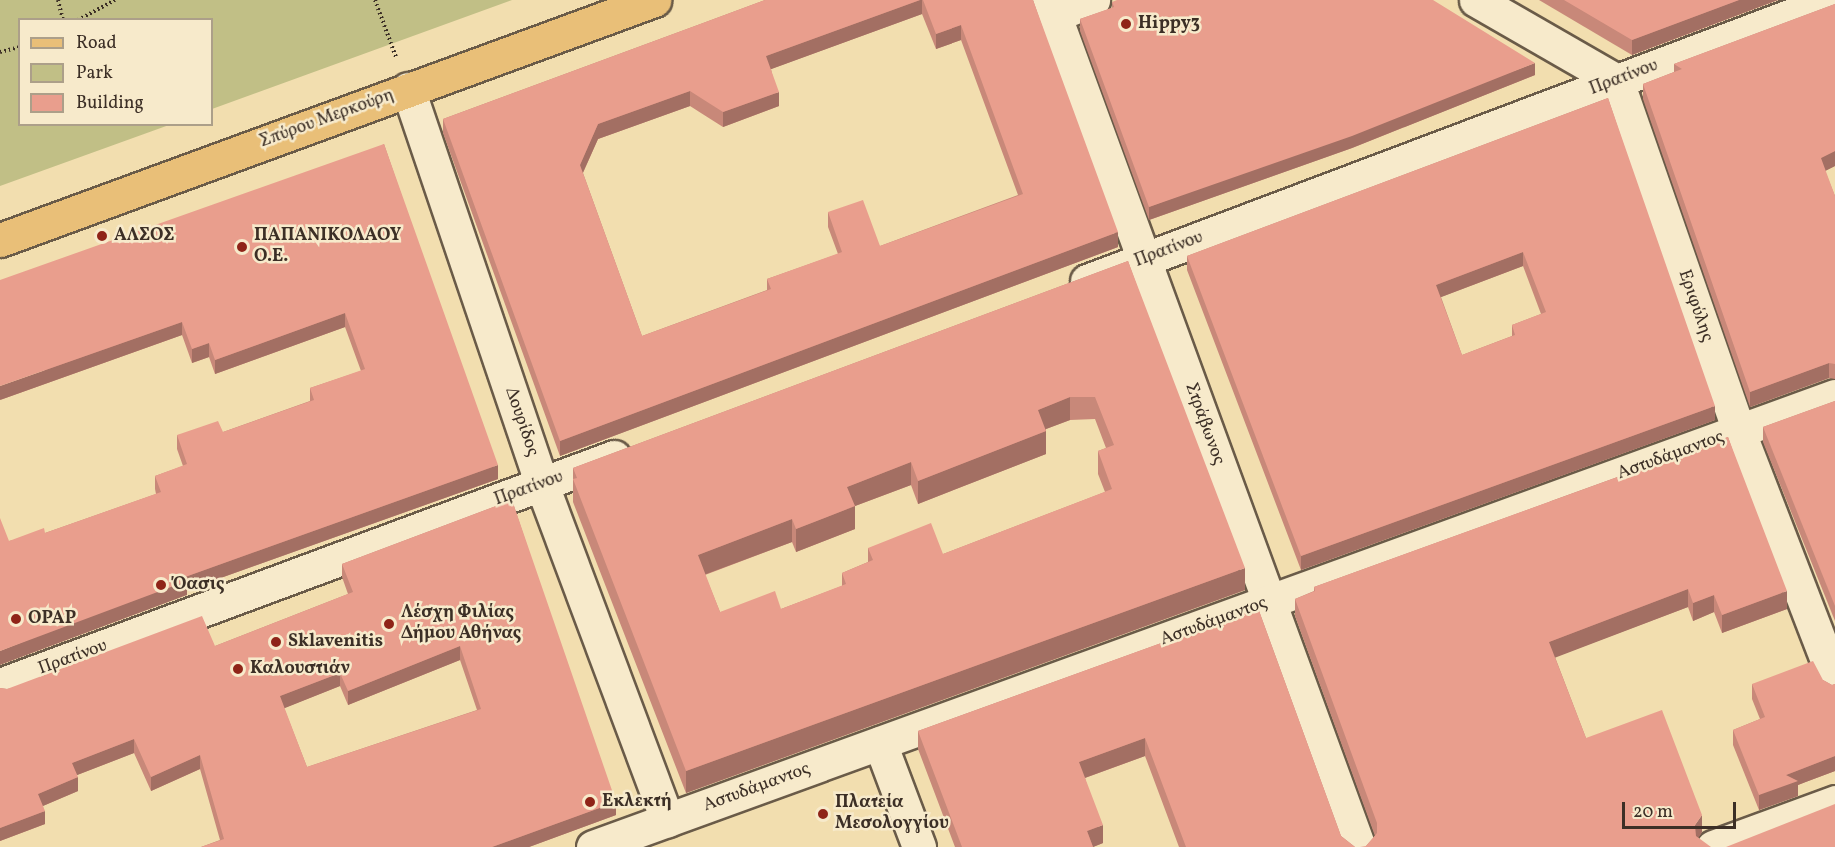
<!DOCTYPE html>
<meta charset="utf-8">
<style>
body{margin:0}
#map{position:relative;width:1835px;height:847px;overflow:hidden;background:#f2deaf;font-family:Vollkorn,serif}
div>[style]{position:absolute}
[style*='--x']{left:calc(var(--x)*1px);top:calc(var(--y)*1px);width:calc(var(--w)*1px);rotate:calc(var(--a)*1deg)}
.green>*{inset:0;background:#c1bf86}
.path>*{height:4px;margin-top:-2px;transform-origin:0;background:repeating-linear-gradient(90deg,#3c2f26 0 1.5px,transparent 0 4.5px)}
.roads{filter:drop-shadow(2px 0 #6a5b48) drop-shadow(-2px 0 #6a5b48) drop-shadow(0 2px #6a5b48) drop-shadow(0 -2px #6a5b48)}
.minor>*{height:33px;margin:-16.5px;padding:0 16.5px;transform-origin:16.5px;border-radius:16.5px;background:#f7eacb}
.major>*{height:33px;margin:-16.5px;padding:0 16.5px;transform-origin:16.5px;border-radius:16.5px;background:#e9bf78}
.wall>*{inset:0;background:#c88879}
.shaded-wall>*{inset:0;background:#a36f63}
.building>*{inset:0;background:#e99e8d}
.dots>*{width:16px;height:16px;translate:-50% -50%;box-sizing:border-box;border:3px solid #f7eacb;border-radius:50%}
span{translate:-50% -50%;white-space:nowrap;text-align:center;line-height:1.15;-webkit-text-stroke:5px #f7eacb;paint-order:stroke}
.poi-label{font-size:18px;color:#3c2f26;font-weight:700}
.left{translate:0 -50%;text-align:left}
.street-label{font-size:18px;color:#3c2f26}
.legend{position:absolute;left:18px;top:18px;width:195px;height:108px;box-sizing:border-box;background:#f7eacb;border:2px solid #ac9f89;margin:0;padding:8px 10px;list-style:none;font-size:18px;color:#3c2f26}
.legend li{display:flex;align-items:center;gap:12px;height:30px}
.legend b{width:30px;border:2px solid #ac9f89}
.scale{position:absolute;left:1622px;top:802px;width:114px;height:27px;box-sizing:border-box;border:3px solid #3c2f26;border-top:0;padding-left:8px;font-size:18px;line-height:21px;white-space:nowrap;color:#3c2f26;-webkit-text-stroke:4px #f7eacb;paint-order:stroke}
</style>
<div id="map">
<div class="green">
<div style="clip-path:polygon(0 0,512px 0,212px 109px,212px 20px,20px 20px,20px 124px,169px 125px,0 186px)"></div>
</div>
<div class="path">
<div style="--x:58;--y:0;--w:21;--a:76"></div>
<div style="--x:375;--y:0;--w:61;--a:69.8"></div>
<div style="--x:78;--y:20;--w:42;--a:-28.4"></div>
<div style="--x:0;--y:52;--w:21;--a:-14"></div>
</div>
<div class="roads">
<div class="minor">
<div style="--x:1049;--y:0;--w:902;--a:69.9"></div>
<div style="--x:1476;--y:0;--w:163;--a:29.9"></div>
<div style="--x:1617;--y:81;--w:372;--a:70.8"></div>
<div style="--x:1739;--y:432;--w:267;--a:68.9"></div>
<div style="--x:1055;--y:15;--w:41;--a:-21.5"></div>
<div style="--x:408;--y:89;--w:418;--a:71.3"></div>
<div style="--x:542;--y:485;--w:358;--a:69.5"></div>
<div style="--x:1087;--y:281;--w:796;--a:-20.67"></div>
<div style="--x:0;--y:685;--w:655;--a:-20.37"></div>
<div style="--x:880;--y:743;--w:111;--a:69.4"></div>
<div style="--x:593;--y:847;--w:1321;--a:-19.96"></div>
<div style="--x:1713;--y:847;--w:130;--a:-20.2"></div>
</div>
<div class="major">
<div style="--x:0;--y:240;--w:697;--a:-20.15"></div>
</div>
</div>
<div class="wall">
<div style="clip-path:polygon(evenodd,765px 0,1033px 0,1118px 247px,560px 456px,443px 133px,443px 119px,765px 0,922px 14px,936px 49px,961px 40px,1018px 195px,880px 246px,828px 212px,828px 227px,838px 254px,767px 279px,767px 290px,642px 336px,583px 173px,598px 139px,690px 106px,723px 127px,779px 106px,771px 69px,922px 14px)"></div>
<div style="clip-path:polygon(1539px 0,1778px 0,1632px 55px)"></div>
<div style="clip-path:polygon(1112px 2px,1535px 75px,1352px 148px,1149px 220px,1080px 31px,1080px 19px,1112px 8px)"></div>
<div style="clip-path:polygon(1835px 4px,1835px 166px,1825px 171px,1835px 196px,1835px 379px,1829px 378px,1750px 407px,1643px 99px,1643px 84px,1674px 72px,1674px 64px)"></div>
<div style="clip-path:polygon(evenodd,1608px 98px,1715px 420px,1301px 570px,1187px 270px,1187px 256px,1608px 98px,1523px 266px,1541px 314px,1512px 325px,1512px 336px,1462px 355px,1441px 297px,1523px 266px)"></div>
<div style="clip-path:polygon(384px 144px,498px 479px,187px 590px,187px 595px,9px 541px,45px 533px,156px 494px,155px 489px,155px 476px,183px 466px,177px 449px,177px 435px,223px 432px,310px 401px,310px 388px,361px 371px,345px 327px,215px 374px,209px 357px,192px 363px,182px 335px,0 400px)"></div>
<div style="clip-path:polygon(evenodd,1128px 261px,1245px 590px,686px 793px,573px 502px,573px 468px,1128px 261px,1095px 419px,1106px 448px,1098px 451px,1098px 474px,1105px 492px,943px 554px,868px 548px,868px 562px,842px 573px,842px 586px,781px 609px,720px 612px,705px 575px,792px 542px,796px 552px,855px 529px,855px 506px,911px 485px,918px 504px,1046px 454px,1046px 429px,1070px 420px,1095px 419px)"></div>
<div style="clip-path:polygon(1835px 401px,1835px 621px,1763px 442px,1763px 427px)"></div>
<div style="clip-path:polygon(1728px 437px,1787px 609px,1722px 633px,1714px 612px,1693px 621px,1688px 607px,1555px 657px,1586px 738px,1702px 832px,1698px 838px,1366px 846px,1375px 836px,1295px 616px,1295px 599px,1314px 591px,1314px 587px)"></div>
<div style="clip-path:polygon(evenodd,512px 500px,616px 815px,529px 847px,201px 847px,220px 840px,200px 769px,151px 791px,134px 753px,77px 775px,78px 791px,43px 806px,45px 824px,0 841px,0 688px,7px 689px,215px 646px,348px 594px,342px 577px,342px 564px,512px 500px,460px 660px,477px 710px,307px 767px,284px 708px,340px 686px,348px 705px,460px 660px)"></div>
<div style="clip-path:polygon(1258px 608px,1341px 836px,1355px 847px,1179px 847px,1145px 756px,1085px 778px,1103px 843px,1093px 847px,955px 847px,918px 749px,918px 731px)"></div>
<div style="clip-path:polygon(1823px 680px,1832px 685px,1835px 684px,1835px 771px,1798px 785px,1798px 796px,1759px 810px,1733px 745px,1733px 730px,1760px 719px,1752px 699px,1752px 684px)"></div>
</div>
<div class="shaded-wall">
<div style="clip-path:polygon(920px 0,922px 0,922px 14px,766px 71px,766px 56px)"></div>
<div style="clip-path:polygon(1739px 0,1778px 0,1632px 55px,1632px 40px)"></div>
<div style="clip-path:polygon(961px 25px,961px 40px,936px 49px,936px 34px)"></div>
<div style="clip-path:polygon(1535px 63px,1535px 75px,1352px 148px,1149px 220px,1149px 207px)"></div>
<div style="clip-path:polygon(690px 91px,690px 106px,598px 139px,580px 179px,580px 165px,598px 124px)"></div>
<div style="clip-path:polygon(779px 92px,779px 106px,723px 127px,723px 112px)"></div>
<div style="clip-path:polygon(1835px 151px,1835px 166px,1821px 173px,1821px 158px)"></div>
<div style="clip-path:polygon(1118px 232px,1118px 247px,560px 456px,560px 441px)"></div>
<div style="clip-path:polygon(1523px 252px,1523px 266px,1436px 299px,1436px 285px)"></div>
<div style="clip-path:polygon(345px 313px,345px 327px,215px 374px,215px 360px)"></div>
<div style="clip-path:polygon(182px 322px,182px 335px,0 400px,0 386px)"></div>
<div style="clip-path:polygon(209px 343px,209px 357px,192px 363px,192px 349px)"></div>
<div style="clip-path:polygon(1829px 363px,1829px 378px,1750px 407px,1750px 392px)"></div>
<div style="clip-path:polygon(1070px 397px,1070px 420px,1038px 432px,1038px 410px)"></div>
<div style="clip-path:polygon(1715px 406px,1715px 420px,1301px 570px,1301px 556px)"></div>
<div style="clip-path:polygon(1046px 431px,1046px 454px,918px 504px,918px 481px)"></div>
<div style="clip-path:polygon(911px 462px,911px 485px,847px 509px,847px 487px)"></div>
<div style="clip-path:polygon(498px 465px,498px 479px,187px 590px,187px 595px,0 665px,0 651px,185px 577px)"></div>
<div style="clip-path:polygon(855px 506px,855px 529px,796px 552px,796px 529px)"></div>
<div style="clip-path:polygon(792px 519px,792px 542px,698px 577px,698px 555px)"></div>
<div style="clip-path:polygon(1245px 568px,1245px 590px,686px 793px,686px 771px)"></div>
<div style="clip-path:polygon(1688px 589px,1688px 607px,1549px 660px,1549px 642px)"></div>
<div style="clip-path:polygon(1787px 591px,1787px 609px,1722px 633px,1722px 615px)"></div>
<div style="clip-path:polygon(1714px 595px,1714px 612px,1693px 621px,1693px 603px)"></div>
<div style="clip-path:polygon(460px 646px,460px 660px,348px 705px,348px 691px)"></div>
<div style="clip-path:polygon(340px 673px,340px 686px,280px 710px,280px 696px)"></div>
<div style="clip-path:polygon(1145px 738px,1145px 756px,1079px 780px,1079px 762px)"></div>
<div style="clip-path:polygon(134px 739px,134px 753px,72px 777px,72px 763px)"></div>
<div style="clip-path:polygon(200px 755px,200px 769px,151px 791px,151px 777px)"></div>
<div style="clip-path:polygon(1835px 756px,1835px 771px,1798px 785px,1798px 796px,1759px 810px,1759px 795px,1786px 775px)"></div>
<div style="clip-path:polygon(78px 777px,78px 791px,38px 808px,38px 794px)"></div>
<div style="clip-path:polygon(616px 802px,616px 815px,529px 847px,492px 847px)"></div>
<div style="clip-path:polygon(45px 811px,45px 824px,0 841px,0 828px)"></div>
<div style="clip-path:polygon(1702px 815px,1702px 832px,1695px 843px,1695px 825px)"></div>
<div style="clip-path:polygon(1103px 825px,1103px 843px,1093px 847px,1087px 831px)"></div>
</div>
<div class="building">
<div style="clip-path:polygon(765px 0,920px 0,766px 56px,779px 92px,723px 112px,690px 91px,598px 124px,580px 165px,642px 336px,771px 289px,767px 279px,842px 252px,828px 212px,863px 200px,880px 246px,1023px 194px,961px 25px,936px 34px,923px 0,1033px 0,1118px 232px,560px 441px,443px 119px)"></div>
<div style="clip-path:polygon(1117px 0,1433px 0,1535px 63px,1352px 136px,1149px 207px,1080px 19px,1114px 7px,1112px 2px)"></div>
<div style="clip-path:polygon(1564px 0,1739px 0,1632px 40px)"></div>
<div style="clip-path:polygon(1835px 4px,1835px 151px,1821px 158px,1835px 196px,1835px 364px,1829px 363px,1750px 392px,1643px 84px,1682px 69px,1674px 64px)"></div>
<div style="clip-path:polygon(evenodd,1608px 98px,1715px 406px,1301px 556px,1187px 256px,1608px 98px,1523px 252px,1546px 312px,1512px 325px,1515px 335px,1462px 355px,1436px 285px,1523px 252px)"></div>
<div style="clip-path:polygon(384px 144px,498px 465px,185px 577px,187px 581px,0 651px,0 518px,9px 541px,44px 528px,45px 533px,161px 492px,155px 476px,187px 464px,177px 435px,218px 421px,223px 432px,314px 400px,310px 388px,365px 369px,345px 313px,215px 360px,209px 343px,192px 349px,182px 322px,0 386px,0 280px)"></div>
<div style="clip-path:polygon(evenodd,1128px 261px,1245px 568px,686px 771px,573px 479px,577px 478px,573px 468px,1128px 261px,1070px 397px,1095px 397px,1114px 445px,1098px 451px,1112px 489px,943px 554px,931px 523px,868px 548px,873px 560px,842px 573px,846px 584px,781px 609px,775px 591px,720px 612px,698px 555px,792px 519px,796px 529px,855px 506px,847px 487px,911px 462px,918px 481px,1046px 431px,1038px 410px,1070px 397px)"></div>
<div style="clip-path:polygon(1835px 401px,1835px 606px,1763px 427px)"></div>
<div style="clip-path:polygon(1728px 437px,1787px 591px,1722px 615px,1714px 595px,1693px 603px,1688px 589px,1549px 642px,1586px 738px,1662px 710px,1702px 815px,1695px 825px,1696px 836px,1711px 847px,1360px 847px,1366px 846px,1377px 833px,1377px 823px,1295px 599px,1315px 591px,1314px 587px)"></div>
<div style="clip-path:polygon(evenodd,512px 500px,616px 802px,492px 847px,201px 847px,224px 839px,200px 755px,151px 777px,134px 739px,72px 763px,78px 777px,38px 794px,45px 811px,0 828px,0 688px,7px 689px,202px 616px,215px 646px,353px 592px,342px 564px,512px 500px,460px 646px,481px 709px,307px 767px,280px 696px,340px 673px,348px 691px,460px 646px)"></div>
<div style="clip-path:polygon(1258px 608px,1341px 836px,1355px 847px,1186px 847px,1145px 738px,1079px 762px,1103px 825px,1087px 831px,1093px 847px,962px 847px,918px 731px)"></div>
<div style="clip-path:polygon(1813px 661px,1823px 680px,1832px 685px,1835px 684px,1835px 756px,1786px 775px,1798px 781px,1759px 795px,1733px 730px,1765px 717px,1752px 684px)"></div>
<div style="clip-path:polygon(1835px 804px,1835px 847px,1726px 847px)"></div>
</div>
<div class="dots">
<div style="left:1126px;top:24px;background:#8f2418"></div>
<div style="left:102px;top:236px;background:#8f2418"></div>
<div style="left:242px;top:247px;background:#8f2418"></div>
<div style="left:161px;top:585px;background:#8f2418"></div>
<div style="left:16px;top:619px;background:#8f2418"></div>
<div style="left:389px;top:624px;background:#8f2418"></div>
<div style="left:276px;top:642px;background:#8f2418"></div>
<div style="left:238px;top:669px;background:#8f2418"></div>
<div style="left:590px;top:802px;background:#8f2418"></div>
<div style="left:823px;top:814px;background:#8f2418"></div>
</div>
<div class="poi-label">
<span class="left" style="left:1138px;top:24px">Hippy3</span>
<span class="left" style="left:114px;top:236px">ΑΛΣΟΣ</span>
<span class="left" style="left:254px;top:247px">ΠΑΠΑΝΙΚΟΛΑΟΥ<br>Ο.Ε.</span>
<span class="left" style="left:173px;top:585px">Όασις</span>
<span class="left" style="left:401px;top:624px">Λέσχη Φιλίας<br>Δήμου Αθήνας</span>
<span class="left" style="left:28px;top:619px">OPAP</span>
<span class="left" style="left:288px;top:642px">Sklavenitis</span>
<span class="left" style="left:250px;top:669px">Καλουστιάν</span>
<span class="left" style="left:602px;top:802px">Εκλεκτή</span>
<span class="left" style="left:835px;top:814px">Πλατεία<br>Μεσολογγίου</span>
</div>
<div class="street-label">
<span style="left:1624px;top:78px;rotate:-21deg">Πρατίνου</span>
<span style="left:327px;top:119px;rotate:-20deg">Σπύρου Μερκούρη</span>
<span style="left:1169px;top:250px;rotate:-21deg">Πρατίνου</span>
<span style="left:1695px;top:306px;rotate:71deg">Εριφύλης</span>
<span style="left:521px;top:422px;rotate:71deg">Δουρίδος</span>
<span style="left:1204px;top:424px;rotate:70deg">Στράβωνος</span>
<span style="left:1671px;top:456px;rotate:-20deg">Αστυδάμαντος</span>
<span style="left:529px;top:489px;rotate:-20deg">Πρατίνου</span>
<span style="left:1214px;top:622px;rotate:-20deg">Αστυδάμαντος</span>
<span style="left:73px;top:658px;rotate:-20deg">Πρατίνου</span>
<span style="left:757px;top:788px;rotate:-20deg">Αστυδάμαντος</span>
</div>
<ul class="legend">
<li><b style="height:8px;background:#e9bf78"></b>Road</li>
<li><b style="height:16px;background:#c1bf86"></b>Park</li>
<li><b style="height:16px;background:#e99e8d"></b>Building</li>
</ul>
<div class="scale">20 m</div>
</div>
